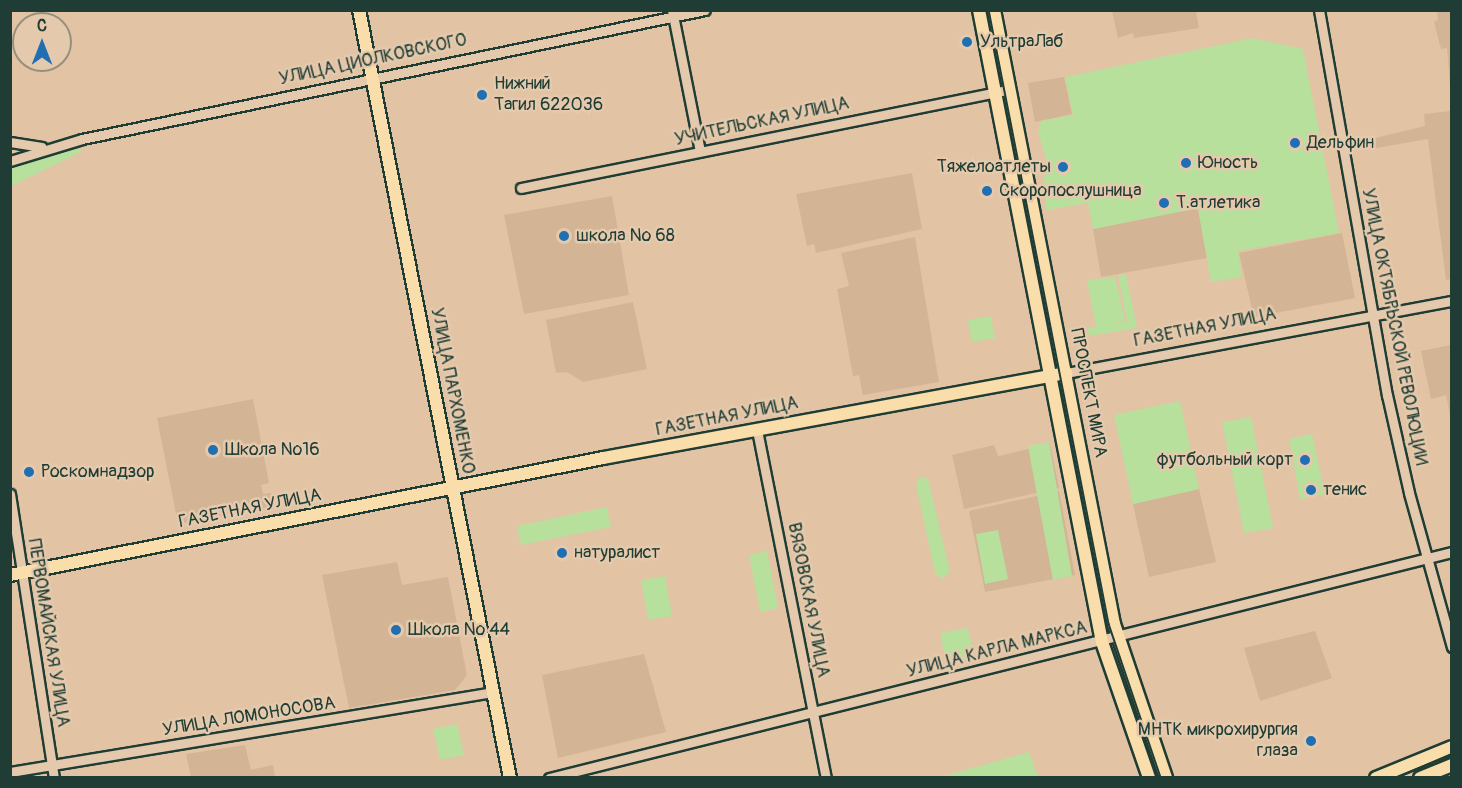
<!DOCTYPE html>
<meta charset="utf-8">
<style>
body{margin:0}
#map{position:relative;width:1462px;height:788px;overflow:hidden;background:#e2c3a4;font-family:Pangolin,sans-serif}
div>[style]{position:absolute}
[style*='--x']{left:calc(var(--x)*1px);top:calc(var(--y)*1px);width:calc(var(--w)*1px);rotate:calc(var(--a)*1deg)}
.built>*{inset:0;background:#d3b596}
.green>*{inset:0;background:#b7e09c}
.roads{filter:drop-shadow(2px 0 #1f3d34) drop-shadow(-2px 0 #1f3d34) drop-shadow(0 2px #1f3d34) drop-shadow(0 -2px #1f3d34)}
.minor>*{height:9px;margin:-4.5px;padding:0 4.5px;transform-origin:4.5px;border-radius:4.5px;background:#e5c9ac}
.major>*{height:12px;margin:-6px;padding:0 6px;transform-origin:6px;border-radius:6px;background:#f9ddab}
.tram>*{height:1.5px;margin:-0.75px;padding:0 0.75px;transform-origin:0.75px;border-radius:0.75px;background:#1f3d34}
.dots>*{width:16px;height:16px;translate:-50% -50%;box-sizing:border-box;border:3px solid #e5c9ac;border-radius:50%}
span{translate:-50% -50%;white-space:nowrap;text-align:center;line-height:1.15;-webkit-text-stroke:5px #e5c9ac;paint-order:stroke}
.poi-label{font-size:18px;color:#1f3d34}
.left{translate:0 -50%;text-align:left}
.right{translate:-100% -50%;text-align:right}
.street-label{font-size:18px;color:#1f3d34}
.frame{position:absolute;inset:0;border:12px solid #1f3d34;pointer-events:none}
.north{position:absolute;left:12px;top:12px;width:60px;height:60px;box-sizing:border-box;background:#e5c9ac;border:2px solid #96917c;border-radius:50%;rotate:0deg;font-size:16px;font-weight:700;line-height:24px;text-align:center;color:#1f3d34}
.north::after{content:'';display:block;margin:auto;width:21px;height:27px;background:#1f6fb2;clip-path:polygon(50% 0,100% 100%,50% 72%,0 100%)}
</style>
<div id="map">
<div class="built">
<div style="clip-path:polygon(1112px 11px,1196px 11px,1199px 28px,1134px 38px,1133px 33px,1118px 38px)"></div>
<div style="clip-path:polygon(1437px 11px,1451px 11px,1451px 100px,1447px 48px,1441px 49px,1434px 22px,1438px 20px)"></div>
<div style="clip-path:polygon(1064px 77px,1072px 114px,1035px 122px,1028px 83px)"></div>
<div style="clip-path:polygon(1451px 111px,1452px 279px,1446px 280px,1428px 139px,1365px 150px,1363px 141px,1425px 126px,1424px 114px)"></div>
<div style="clip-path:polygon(912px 173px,922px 229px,816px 253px,814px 244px,807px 246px,796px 194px)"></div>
<div style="clip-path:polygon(612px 196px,629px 295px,524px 314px,504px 215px)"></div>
<div style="clip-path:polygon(1198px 208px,1207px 258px,1101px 277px,1093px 229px)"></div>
<div style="clip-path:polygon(1342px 233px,1355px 298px,1254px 317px,1239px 253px)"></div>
<div style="clip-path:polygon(915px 237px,939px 382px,863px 395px,859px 375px,853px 376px,837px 289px,849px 286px,841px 253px)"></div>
<div style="clip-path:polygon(633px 302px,647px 369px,583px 382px,567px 372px,556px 373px,546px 320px)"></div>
<div style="clip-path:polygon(1451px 345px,1451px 393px,1448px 395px,1451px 394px,1451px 420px,1446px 395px,1431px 399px,1421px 351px)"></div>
<div style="clip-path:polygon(253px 399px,269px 483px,261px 485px,263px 494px,271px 493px,274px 506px,178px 524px,157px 418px)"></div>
<div style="clip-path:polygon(1050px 444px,1059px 488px,964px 509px,952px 455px,994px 445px,998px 456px)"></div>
<div style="clip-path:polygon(1199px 489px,1216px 562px,1149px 577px,1133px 504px)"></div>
<div style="clip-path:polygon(1059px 491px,1075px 575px,985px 592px,969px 511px)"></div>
<div style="clip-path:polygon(397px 562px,402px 585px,448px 577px,467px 675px,455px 690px,349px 708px,322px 575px)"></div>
<div style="clip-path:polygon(1315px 631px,1332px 678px,1260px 701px,1244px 648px)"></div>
<div style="clip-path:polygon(644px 654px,666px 732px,558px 758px,542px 675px)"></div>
<div style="clip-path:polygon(245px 745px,251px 770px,273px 765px,275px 777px,191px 777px,186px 754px)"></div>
</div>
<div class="green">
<div style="clip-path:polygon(1253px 38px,1303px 49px,1339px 233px,1238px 251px,1242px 277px,1211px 282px,1198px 208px,1093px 229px,1088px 203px,1046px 210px,1044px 173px,1049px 169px,1038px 132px,1041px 121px,1073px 115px,1065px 77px)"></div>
<div style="clip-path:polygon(72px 147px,83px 151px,11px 186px,11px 168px)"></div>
<div style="clip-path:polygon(1126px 274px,1137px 328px,1089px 336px,1088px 328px,1096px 327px,1087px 280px,1115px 277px,1125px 320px,1108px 325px,1127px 321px,1118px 275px)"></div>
<div style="clip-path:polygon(991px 316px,995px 338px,972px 342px,968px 320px)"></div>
<div style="clip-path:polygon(1180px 401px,1199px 489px,1133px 504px,1114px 415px)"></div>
<div style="clip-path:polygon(1251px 417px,1273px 528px,1244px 533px,1222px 422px)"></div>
<div style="clip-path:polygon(1312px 434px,1325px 494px,1300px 499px,1289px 439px)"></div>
<div style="clip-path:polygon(1049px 442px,1072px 576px,1053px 580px,1028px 446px)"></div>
<div style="clip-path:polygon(921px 476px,928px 479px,950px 572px,942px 579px,935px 573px,916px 485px)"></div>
<div style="clip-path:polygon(607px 507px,611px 527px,521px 545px,517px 526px)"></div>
<div style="clip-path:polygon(998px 530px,1008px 579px,985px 584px,976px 534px)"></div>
<div style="clip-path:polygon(767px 551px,778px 608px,760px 612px,749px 555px)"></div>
<div style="clip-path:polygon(665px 576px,672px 616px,648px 620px,641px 580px)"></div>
<div style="clip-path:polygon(968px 628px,974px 656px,946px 664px,940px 633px)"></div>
<div style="clip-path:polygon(457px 724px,464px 755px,440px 760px,433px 729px)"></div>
<div style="clip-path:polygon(1029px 752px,1038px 777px,941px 777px)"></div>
</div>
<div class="roads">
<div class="minor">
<div style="--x:672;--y:10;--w:144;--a:78.8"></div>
<div style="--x:1319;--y:10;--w:391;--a:80"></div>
<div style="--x:1387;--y:395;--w:100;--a:77.3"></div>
<div style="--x:1409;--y:493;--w:160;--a:74.4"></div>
<div style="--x:10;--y:142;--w:32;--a:9"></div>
<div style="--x:10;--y:161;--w:75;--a:-17"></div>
<div style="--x:82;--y:139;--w:636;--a:-11.7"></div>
<div style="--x:521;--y:188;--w:498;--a:-11.4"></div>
<div style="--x:1066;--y:373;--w:393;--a:-10.6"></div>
<div style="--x:757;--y:430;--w:355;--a:78.8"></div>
<div style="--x:10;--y:494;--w:287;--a:81.2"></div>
<div style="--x:10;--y:772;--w:489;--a:-9.4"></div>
<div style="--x:549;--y:778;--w:931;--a:-14.05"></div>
</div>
<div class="major">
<div style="--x:359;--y:10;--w:783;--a:78.88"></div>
<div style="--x:979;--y:10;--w:644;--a:78.99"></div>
<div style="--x:1102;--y:642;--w:144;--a:70.9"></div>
<div style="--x:994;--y:10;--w:626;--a:78.94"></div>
<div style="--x:1114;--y:624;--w:163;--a:71.3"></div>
<div style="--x:10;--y:575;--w:604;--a:-11.16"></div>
<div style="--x:603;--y:458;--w:471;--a:-10.4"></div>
<div style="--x:1376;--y:778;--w:82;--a:-22.2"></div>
<div style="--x:1420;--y:778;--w:35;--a:-22"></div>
</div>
</div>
<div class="tram">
<div style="--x:989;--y:10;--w:626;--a:78.94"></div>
<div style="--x:1109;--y:624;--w:163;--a:71.3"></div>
<div style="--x:1396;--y:778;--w:61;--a:-23.2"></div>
</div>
<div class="dots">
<div style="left:967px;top:42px;background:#1f6fb2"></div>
<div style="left:482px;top:95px;background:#1f6fb2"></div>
<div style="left:1295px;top:143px;background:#1f6fb2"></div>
<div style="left:1186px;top:163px;background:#1f6fb2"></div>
<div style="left:1063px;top:167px;background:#1f6fb2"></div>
<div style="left:987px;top:191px;background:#1f6fb2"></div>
<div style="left:1164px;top:203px;background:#1f6fb2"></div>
<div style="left:564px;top:236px;background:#1f6fb2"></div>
<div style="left:213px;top:450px;background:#1f6fb2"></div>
<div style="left:1305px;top:460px;background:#1f6fb2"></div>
<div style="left:29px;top:472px;background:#1f6fb2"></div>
<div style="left:1311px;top:490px;background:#1f6fb2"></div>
<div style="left:562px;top:553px;background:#1f6fb2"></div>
<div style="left:396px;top:630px;background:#1f6fb2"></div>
<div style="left:1311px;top:741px;background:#1f6fb2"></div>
</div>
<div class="poi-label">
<span class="left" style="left:980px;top:42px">УльтраЛаб</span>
<span class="left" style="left:494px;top:95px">Нижний<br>Тагил 622036</span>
<span class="left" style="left:1307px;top:143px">Дельфин</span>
<span class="left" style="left:1198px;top:163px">Юность</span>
<span class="right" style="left:1051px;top:167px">Тяжелоатлеты</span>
<span class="left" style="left:999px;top:191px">Скоропослушница</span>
<span class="left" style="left:1176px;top:203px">Т.атлетика</span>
<span class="left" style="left:576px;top:236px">школа № 68</span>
<span class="left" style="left:225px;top:450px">Школа №16</span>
<span class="right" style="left:1293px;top:460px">футбольный корт</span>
<span class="left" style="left:41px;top:472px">Роскомнадзор</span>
<span class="left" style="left:1323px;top:490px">тенис</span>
<span class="left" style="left:574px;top:553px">натуралист</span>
<span class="left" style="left:408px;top:630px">Школа № 44</span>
<span class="right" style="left:1298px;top:741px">МНТК микрохирургия<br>глаза</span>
</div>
<div class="street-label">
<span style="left:373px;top:60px;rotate:-12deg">УЛИЦА ЦИОЛКОВСКОГО</span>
<span style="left:762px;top:122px;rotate:-12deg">УЧИТЕЛЬСКАЯ УЛИЦА</span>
<span style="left:1394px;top:327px;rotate:79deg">УЛИЦА ОКТЯБРЬСКОЙ РЕВОЛЮЦИИ</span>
<span style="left:1205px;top:328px;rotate:-11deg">ГАЗЕТНАЯ УЛИЦА</span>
<span style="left:452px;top:391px;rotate:79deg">УЛИЦА ПАРХОМЕНКО</span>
<span style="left:1088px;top:393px;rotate:79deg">ПРОСПЕКТ МИРА</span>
<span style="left:727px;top:417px;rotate:-11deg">ГАЗЕТНАЯ УЛИЦА</span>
<span style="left:250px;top:509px;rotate:-11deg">ГАЗЕТНАЯ УЛИЦА</span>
<span style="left:808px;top:600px;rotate:79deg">ВЯЗОВСКАЯ УЛИЦА</span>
<span style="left:48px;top:633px;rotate:81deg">ПЕРВОМАЙСКАЯ УЛИЦА</span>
<span style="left:997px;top:650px;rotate:-14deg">УЛИЦА КАРЛА МАРКСА</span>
<span style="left:249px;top:717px;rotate:-9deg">УЛИЦА ЛОМОНОСОВА</span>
</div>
<div class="frame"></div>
<div class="north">С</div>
</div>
